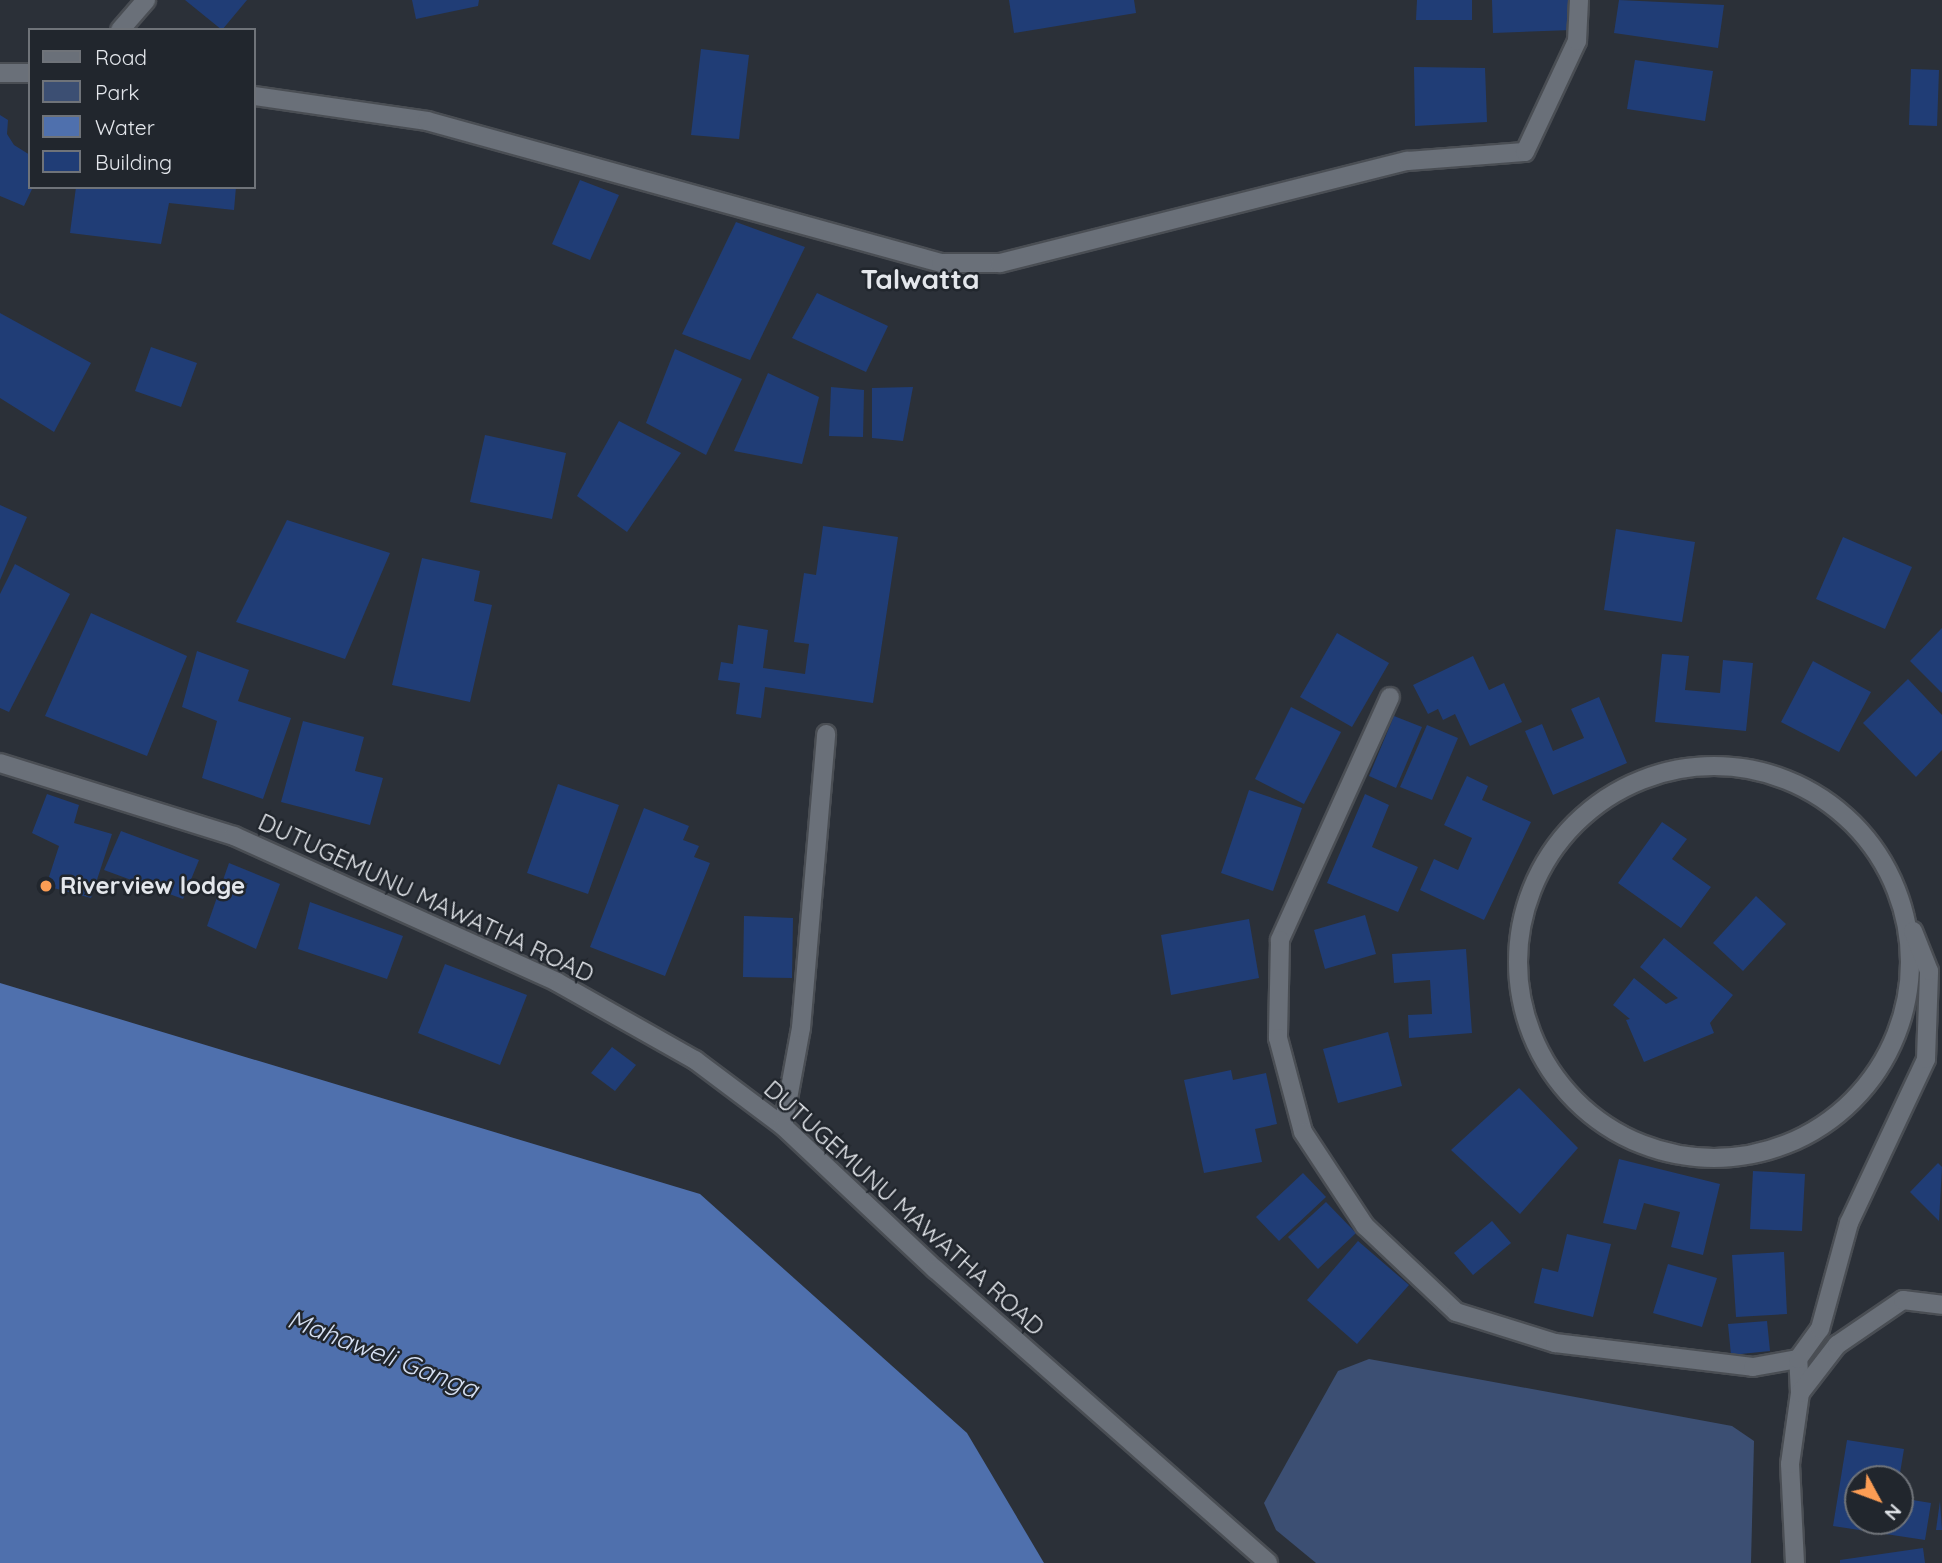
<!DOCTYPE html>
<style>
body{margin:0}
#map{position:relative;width:1942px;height:1563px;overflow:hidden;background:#2b3038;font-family:Quicksand,sans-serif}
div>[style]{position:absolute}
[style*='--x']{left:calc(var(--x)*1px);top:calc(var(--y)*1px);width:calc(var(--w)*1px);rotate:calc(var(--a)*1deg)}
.green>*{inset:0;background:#3c4f73}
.water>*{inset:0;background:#4f70ad}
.building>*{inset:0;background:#203d76}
.roads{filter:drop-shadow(2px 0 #4a4e54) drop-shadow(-2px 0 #4a4e54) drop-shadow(0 2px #4a4e54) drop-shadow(0 -2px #4a4e54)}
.lane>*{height:18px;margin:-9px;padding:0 9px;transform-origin:9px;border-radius:9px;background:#6a7079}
.lane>.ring{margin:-9px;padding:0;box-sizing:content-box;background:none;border:18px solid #6a7079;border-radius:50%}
.secondary>*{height:18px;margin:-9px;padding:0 9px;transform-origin:9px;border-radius:9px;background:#6a7079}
.dots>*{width:19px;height:19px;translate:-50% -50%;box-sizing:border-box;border:4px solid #21262d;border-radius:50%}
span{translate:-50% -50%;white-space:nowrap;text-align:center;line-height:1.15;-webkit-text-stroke:5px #21262d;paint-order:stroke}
.poi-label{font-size:24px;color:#e4e7ec;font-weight:700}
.left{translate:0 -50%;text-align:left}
.street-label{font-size:24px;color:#e4e7ec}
.water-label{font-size:26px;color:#d5dff1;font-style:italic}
.quarter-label{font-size:28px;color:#e4e7ec;font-weight:700}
.legend{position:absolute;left:28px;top:28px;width:228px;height:161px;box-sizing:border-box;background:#21262d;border:2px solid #6f7379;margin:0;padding:9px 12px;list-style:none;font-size:21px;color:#e4e7ec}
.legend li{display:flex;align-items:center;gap:14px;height:35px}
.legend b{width:35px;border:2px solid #6f7379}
.north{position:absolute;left:1844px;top:1465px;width:70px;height:70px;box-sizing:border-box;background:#21262d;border:2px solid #6f7379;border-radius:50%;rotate:131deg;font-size:19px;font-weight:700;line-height:28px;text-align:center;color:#e4e7ec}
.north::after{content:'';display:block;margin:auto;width:24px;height:32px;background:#fc9d54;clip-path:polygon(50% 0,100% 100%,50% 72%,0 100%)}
</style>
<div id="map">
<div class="green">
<div style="clip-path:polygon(1369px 1359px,1732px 1426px,1754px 1441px,1751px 1563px,1316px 1563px,1276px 1530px,1264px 1503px,1338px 1371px)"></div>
</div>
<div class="water">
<div style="clip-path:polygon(0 983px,700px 1194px,967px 1433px,1044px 1563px,0 1563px)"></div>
</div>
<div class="building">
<div style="clip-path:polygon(185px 0,247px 0,222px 30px)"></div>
<div style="clip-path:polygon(412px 0,479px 0,478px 6px,416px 19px)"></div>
<div style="clip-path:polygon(1009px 0,1134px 0,1136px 13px,1014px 33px)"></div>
<div style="clip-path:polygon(1417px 0,1472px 0,1472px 20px,1416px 20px)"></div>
<div style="clip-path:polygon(1492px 0,1571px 0,1572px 30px,1493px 33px)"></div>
<div style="clip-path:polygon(1619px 0,1724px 5px,1718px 48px,1614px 33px)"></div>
<div style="clip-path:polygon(701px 49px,749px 55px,739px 139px,691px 135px)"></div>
<div style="clip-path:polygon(1635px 60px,1713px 71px,1705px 121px,1627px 109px)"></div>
<div style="clip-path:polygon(1414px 67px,1485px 68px,1487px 122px,1415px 126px)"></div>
<div style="clip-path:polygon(1911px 69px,1939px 70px,1937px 126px,1909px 125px)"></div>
<div style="clip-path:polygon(0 115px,8px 120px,7px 134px,14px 145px,30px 155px,30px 187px,33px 187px,24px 206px,0 196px)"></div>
<div style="clip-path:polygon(580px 180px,619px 195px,590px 260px,552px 244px)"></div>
<div style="clip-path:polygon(76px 187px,236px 187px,234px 210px,169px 203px,161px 244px,70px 233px)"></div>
<div style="clip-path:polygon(736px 222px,805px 247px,750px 360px,682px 334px)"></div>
<div style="clip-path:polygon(817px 293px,888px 326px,866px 372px,792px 338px)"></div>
<div style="clip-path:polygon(0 313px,91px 363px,54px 432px,0 398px)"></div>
<div style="clip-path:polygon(151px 347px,197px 363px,181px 407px,135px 391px)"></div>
<div style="clip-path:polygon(675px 349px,742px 379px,706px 455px,646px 423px)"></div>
<div style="clip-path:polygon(768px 373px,819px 397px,802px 464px,734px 451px)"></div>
<div style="clip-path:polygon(831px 387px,864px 390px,863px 437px,829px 436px)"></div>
<div style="clip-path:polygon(913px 387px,903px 441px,872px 438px,872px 388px)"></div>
<div style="clip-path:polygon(619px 421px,681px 453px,627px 532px,577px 496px)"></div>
<div style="clip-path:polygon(485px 435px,566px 453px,552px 519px,470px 502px)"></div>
<div style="clip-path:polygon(0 505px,27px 517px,0 580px)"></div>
<div style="clip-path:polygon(287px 520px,390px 553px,345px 659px,236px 622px)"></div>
<div style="clip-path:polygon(823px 526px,898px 537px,873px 703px,765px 687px,761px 718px,736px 714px,740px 683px,718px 680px,721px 662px,733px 664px,738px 625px,768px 630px,763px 668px,805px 674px,809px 644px,794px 642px,804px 573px,816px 575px)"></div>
<div style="clip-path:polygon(1616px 529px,1695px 542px,1682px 622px,1604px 610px)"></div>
<div style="clip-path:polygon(1843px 537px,1912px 567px,1885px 629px,1816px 599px)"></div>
<div style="clip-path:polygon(422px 558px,480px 571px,474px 601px,492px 605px,470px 702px,392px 685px)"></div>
<div style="clip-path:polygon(15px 564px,70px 594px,9px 712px,0 708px,0 594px)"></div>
<div style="clip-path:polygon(91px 613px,187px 656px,147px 756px,45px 716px)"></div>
<div style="clip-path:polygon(1942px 628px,1942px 693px,1910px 661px)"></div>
<div style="clip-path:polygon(1337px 633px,1389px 663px,1352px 727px,1300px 697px)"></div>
<div style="clip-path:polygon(197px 651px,249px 670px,238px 701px,291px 718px,263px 799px,202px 778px,217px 721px,182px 707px)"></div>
<div style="clip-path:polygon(1662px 654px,1689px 656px,1685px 690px,1720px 693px,1723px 660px,1753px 663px,1746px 731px,1655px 722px)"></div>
<div style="clip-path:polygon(1473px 656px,1489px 690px,1504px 683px,1522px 722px,1470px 746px,1455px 714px,1443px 720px,1438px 709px,1428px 714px,1413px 685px)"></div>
<div style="clip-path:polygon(1813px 661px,1871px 692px,1839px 752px,1781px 722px)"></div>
<div style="clip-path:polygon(1908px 679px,1942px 715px,1942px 750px,1916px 777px,1863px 723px)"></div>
<div style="clip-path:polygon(1599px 697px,1627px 763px,1553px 795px,1525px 731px,1542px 724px,1553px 751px,1584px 738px,1571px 709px)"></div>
<div style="clip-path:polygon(1291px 707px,1341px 732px,1304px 804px,1255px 779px)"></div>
<div style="clip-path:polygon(1394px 716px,1422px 727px,1396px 788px,1369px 776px)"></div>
<div style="clip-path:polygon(303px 721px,364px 737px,355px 771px,383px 778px,370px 825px,281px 802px)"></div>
<div style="clip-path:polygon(1427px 725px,1458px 738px,1432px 800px,1400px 787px)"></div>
<div style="clip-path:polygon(1467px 776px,1488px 786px,1482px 800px,1531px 822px,1484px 920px,1420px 890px,1434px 859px,1458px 870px,1472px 838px,1444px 825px)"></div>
<div style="clip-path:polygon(558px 784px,619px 805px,588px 894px,527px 873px)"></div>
<div style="clip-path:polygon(1249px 790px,1302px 808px,1273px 891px,1221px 873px)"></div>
<div style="clip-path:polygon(47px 794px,79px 805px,74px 823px,112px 834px,91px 898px,46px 886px,59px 846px,32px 833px)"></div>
<div style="clip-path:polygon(1365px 794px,1389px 805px,1372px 847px,1418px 867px,1398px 912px,1327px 883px)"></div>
<div style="clip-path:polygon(644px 808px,689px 826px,683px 840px,699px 846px,694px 857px,710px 863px,665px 976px,590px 947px)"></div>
<div style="clip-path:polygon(1662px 822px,1687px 839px,1672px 859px,1711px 887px,1681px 928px,1618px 883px)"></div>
<div style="clip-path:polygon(121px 831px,199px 860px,183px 899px,104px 870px)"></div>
<div style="clip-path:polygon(229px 863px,280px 884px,256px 949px,207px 926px)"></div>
<div style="clip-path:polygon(1756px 896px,1786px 924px,1743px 971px,1713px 943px)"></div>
<div style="clip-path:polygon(310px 902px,403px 936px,387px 979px,298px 949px)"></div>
<div style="clip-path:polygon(1365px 915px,1376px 954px,1325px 969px,1314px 930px)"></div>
<div style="clip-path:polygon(744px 916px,793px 918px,792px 978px,743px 977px)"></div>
<div style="clip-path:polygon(1249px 919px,1259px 978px,1171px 995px,1161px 935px)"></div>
<div style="clip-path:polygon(1664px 938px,1733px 995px,1710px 1023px,1714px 1033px,1644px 1062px,1626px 1020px,1630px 1019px,1613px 1005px,1634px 978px,1666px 1004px,1678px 998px,1640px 967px)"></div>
<div style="clip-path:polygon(1466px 949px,1472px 1033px,1409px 1038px,1408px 1015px,1432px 1014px,1430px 980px,1394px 983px,1392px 954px)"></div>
<div style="clip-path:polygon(445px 964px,527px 995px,500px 1065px,418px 1033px)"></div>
<div style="clip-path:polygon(1388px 1032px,1402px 1086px,1338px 1103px,1323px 1049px)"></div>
<div style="clip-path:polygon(612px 1047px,636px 1065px,615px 1091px,591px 1073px)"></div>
<div style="clip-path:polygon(1231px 1070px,1233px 1080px,1266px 1073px,1277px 1124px,1255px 1129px,1262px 1162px,1204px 1173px,1184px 1080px)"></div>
<div style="clip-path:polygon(1519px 1088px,1578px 1148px,1520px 1214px,1451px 1150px)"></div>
<div style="clip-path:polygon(1619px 1159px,1720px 1184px,1703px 1255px,1671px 1247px,1680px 1212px,1644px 1203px,1636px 1230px,1603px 1223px)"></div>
<div style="clip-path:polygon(1938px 1163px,1942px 1167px,1939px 1221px,1910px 1192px)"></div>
<div style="clip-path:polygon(1753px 1171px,1805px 1174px,1802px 1231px,1750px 1229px)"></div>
<div style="clip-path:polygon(1303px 1173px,1326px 1197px,1279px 1241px,1256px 1217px)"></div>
<div style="clip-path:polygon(1326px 1202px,1356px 1233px,1318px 1269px,1288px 1237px)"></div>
<div style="clip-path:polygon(1492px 1221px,1511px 1243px,1473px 1275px,1454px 1253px)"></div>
<div style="clip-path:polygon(1567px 1234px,1611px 1244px,1593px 1317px,1534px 1303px,1542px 1268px,1558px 1272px)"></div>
<div style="clip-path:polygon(1358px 1241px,1409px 1285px,1357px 1344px,1307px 1300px)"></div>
<div style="clip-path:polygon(1784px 1252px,1787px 1314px,1736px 1317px,1732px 1255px)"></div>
<div style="clip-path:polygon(1668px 1264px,1717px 1278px,1702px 1327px,1653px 1313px)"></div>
<div style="clip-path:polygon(1767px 1321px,1770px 1351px,1731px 1355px,1728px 1324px)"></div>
<div style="clip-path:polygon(1847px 1440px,1904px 1449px,1899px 1479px,1858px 1479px,1858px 1521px,1900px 1521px,1900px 1498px,1931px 1503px,1925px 1540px,1833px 1526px)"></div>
<div style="clip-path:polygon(1940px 1501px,1942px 1530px,1936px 1530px)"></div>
<div style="clip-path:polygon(1923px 1548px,1925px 1563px,1840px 1563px,1840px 1560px)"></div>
</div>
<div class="roads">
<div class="lane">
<div style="--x:120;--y:30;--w:40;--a:-49"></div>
<div style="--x:0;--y:73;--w:30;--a:0"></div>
<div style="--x:254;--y:96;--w:175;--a:8.2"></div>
<div style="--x:427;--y:121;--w:533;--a:15.44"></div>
<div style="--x:941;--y:263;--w:59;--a:0"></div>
<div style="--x:1000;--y:263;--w:420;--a:-14.1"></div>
<div style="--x:1407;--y:161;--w:118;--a:-4.4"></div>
<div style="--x:1525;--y:152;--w:123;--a:-64.9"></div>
<div style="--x:1577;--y:41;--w:41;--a:-87.2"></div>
<div style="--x:1390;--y:697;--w:267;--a:114.4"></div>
<div style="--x:1280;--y:940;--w:98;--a:91.2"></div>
<div style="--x:1278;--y:1038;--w:97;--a:75.1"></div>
<div style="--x:1303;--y:1132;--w:113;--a:56.6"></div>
<div style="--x:1365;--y:1226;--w:125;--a:43.4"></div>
<div style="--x:1456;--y:1312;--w:104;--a:17.4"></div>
<div style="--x:1555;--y:1343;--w:199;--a:6.9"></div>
<div style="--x:1753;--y:1367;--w:46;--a:-10.1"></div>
<div class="ring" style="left:1518px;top:766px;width:374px;height:374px"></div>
<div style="--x:783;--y:1126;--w:100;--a:-79.6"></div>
<div style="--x:801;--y:1028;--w:295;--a:-85.1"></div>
<div style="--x:1800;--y:1393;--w:34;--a:-93"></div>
<div style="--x:1798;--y:1359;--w:37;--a:-54"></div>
<div style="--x:1820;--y:1329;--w:110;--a:-74.7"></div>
<div style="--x:1849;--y:1223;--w:181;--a:-64.8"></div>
<div style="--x:1926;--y:1059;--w:88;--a:-88"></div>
<div style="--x:1929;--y:971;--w:43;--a:-111.8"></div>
</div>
<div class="secondary">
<div style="--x:0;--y:763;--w:245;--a:17.3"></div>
<div style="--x:234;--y:836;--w:354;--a:24.3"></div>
<div style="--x:557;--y:982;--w:159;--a:29.5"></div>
<div style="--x:695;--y:1060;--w:110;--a:36.9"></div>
<div style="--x:783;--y:1126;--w:209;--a:43.3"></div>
<div style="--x:935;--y:1269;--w:444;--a:41.4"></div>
<div style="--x:1795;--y:1563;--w:99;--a:-92.9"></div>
<div style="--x:1790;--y:1464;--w:72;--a:-82"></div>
<div style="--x:1800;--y:1393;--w:61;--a:-52.4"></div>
<div style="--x:1837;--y:1345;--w:80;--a:-34.3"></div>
<div style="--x:1903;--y:1300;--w:39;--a:7"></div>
</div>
</div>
<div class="dots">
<div style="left:46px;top:886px;background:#fc9d54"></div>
</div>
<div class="poi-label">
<span class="left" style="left:60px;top:886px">Riverview lodge</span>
</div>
<div class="street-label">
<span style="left:426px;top:898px;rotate:25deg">DUTUGEMUNU MAWATHA ROAD</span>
<span style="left:904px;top:1208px;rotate:42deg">DUTUGEMUNU MAWATHA ROAD</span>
</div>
<div class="water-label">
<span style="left:383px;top:1354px;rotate:21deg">Mahaweli Ganga</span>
</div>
<div class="quarter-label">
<span style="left:920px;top:279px">Talwatta</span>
</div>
<ul class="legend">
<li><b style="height:9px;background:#6a7079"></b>Road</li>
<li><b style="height:19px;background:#3c4f73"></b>Park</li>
<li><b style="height:19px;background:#4f70ad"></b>Water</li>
<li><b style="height:19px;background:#203d76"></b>Building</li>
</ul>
<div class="north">N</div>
</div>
